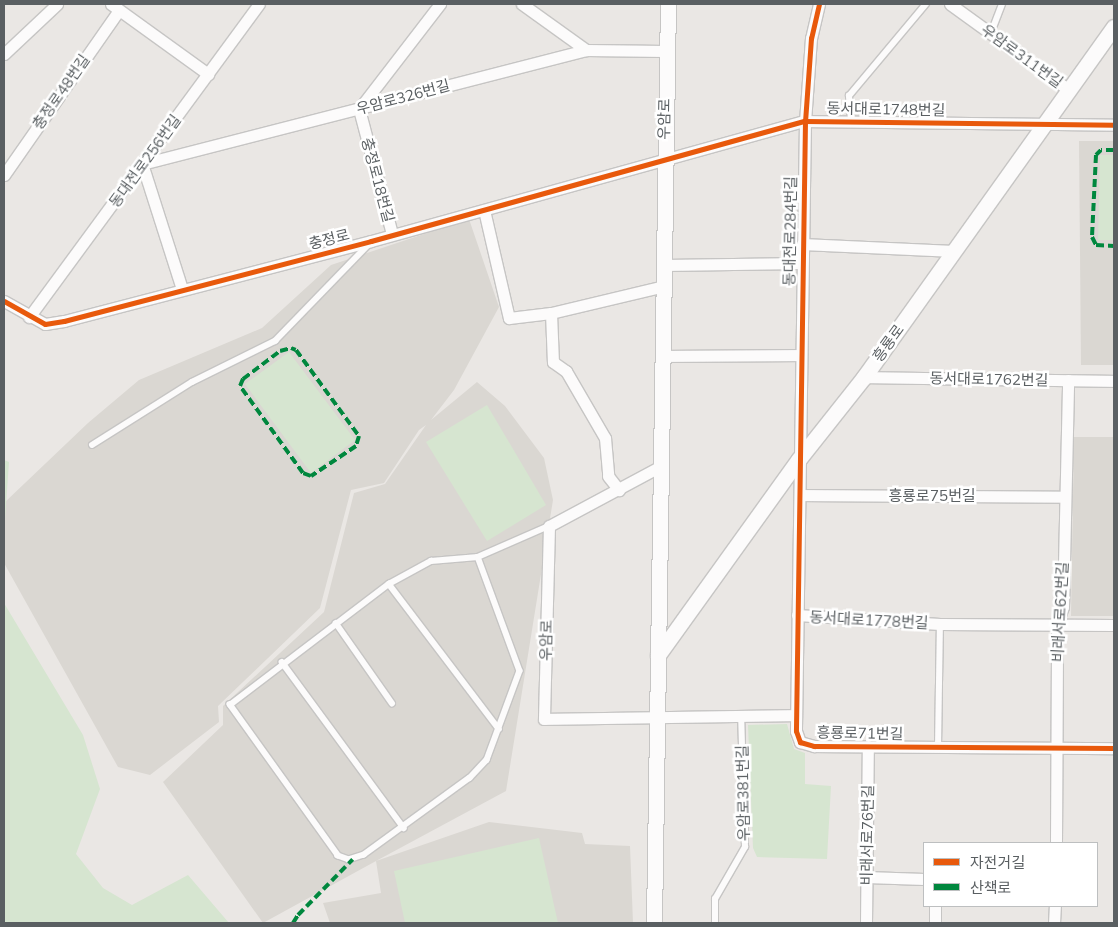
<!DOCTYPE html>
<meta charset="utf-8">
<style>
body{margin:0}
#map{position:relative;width:1118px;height:927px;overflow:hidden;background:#eae7e4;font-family:Mulish,"Noto Sans KR",sans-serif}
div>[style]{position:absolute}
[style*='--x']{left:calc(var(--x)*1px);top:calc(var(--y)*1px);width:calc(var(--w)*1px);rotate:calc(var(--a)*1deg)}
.education>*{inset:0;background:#dad7d2}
.green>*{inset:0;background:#d6e5d0}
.roads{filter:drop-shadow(1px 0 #c6c5c4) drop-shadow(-1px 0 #c6c5c4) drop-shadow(0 1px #c6c5c4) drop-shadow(0 -1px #c6c5c4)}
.lane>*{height:5.5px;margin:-2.75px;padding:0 2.75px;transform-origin:2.75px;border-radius:2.75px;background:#fcfbfb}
.street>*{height:11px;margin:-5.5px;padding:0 5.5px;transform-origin:5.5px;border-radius:5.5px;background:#fcfbfb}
.secondary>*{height:15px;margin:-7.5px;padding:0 7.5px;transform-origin:7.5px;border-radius:7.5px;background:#fcfbfb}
.quiet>*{height:4px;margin-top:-2px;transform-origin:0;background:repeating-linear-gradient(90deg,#00873e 0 8px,transparent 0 12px)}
.cycleway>*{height:5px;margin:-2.5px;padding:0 2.5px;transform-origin:2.5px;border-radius:2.5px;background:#e8590c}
span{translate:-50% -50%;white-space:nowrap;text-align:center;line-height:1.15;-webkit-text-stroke:5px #fff;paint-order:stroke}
.street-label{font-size:15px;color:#5a5f62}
.frame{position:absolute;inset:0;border:5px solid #5a5f62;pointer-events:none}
.legend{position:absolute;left:923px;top:842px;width:175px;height:65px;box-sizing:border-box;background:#fff;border:1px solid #bdbfc0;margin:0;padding:6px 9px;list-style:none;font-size:15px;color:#5a5f62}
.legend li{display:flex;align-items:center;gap:10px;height:25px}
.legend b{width:25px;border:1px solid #bdbfc0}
</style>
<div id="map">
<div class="education">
<div style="clip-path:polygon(1079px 141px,1114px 141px,1114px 365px,1081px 365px)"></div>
<div style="clip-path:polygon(469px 219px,499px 307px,454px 390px,431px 420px,477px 382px,505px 406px,544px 458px,553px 500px,506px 791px,376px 861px,489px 822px,582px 833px,585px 844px,630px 846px,633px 923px,330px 923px,323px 903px,381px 893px,376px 861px,263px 923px,163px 782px,223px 725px,223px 706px,324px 612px,354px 493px,385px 484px,426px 425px,419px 430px,384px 483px,351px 490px,320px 608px,218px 706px,219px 722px,150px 775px,118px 767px,4px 563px,4px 503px,88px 423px,139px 380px,262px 328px,331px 265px)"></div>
<div style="clip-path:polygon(1074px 437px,1114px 437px,1114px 616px,1071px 616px)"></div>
</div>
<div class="green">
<div style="clip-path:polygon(1100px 155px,1114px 155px,1114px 240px,1098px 240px)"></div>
<div style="clip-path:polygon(289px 352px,355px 440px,311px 473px,245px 384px)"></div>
<div style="clip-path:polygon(487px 405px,546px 505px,487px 541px,426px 442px)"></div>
<div style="clip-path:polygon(4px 460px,9px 462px,4px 534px)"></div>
<div style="clip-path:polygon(4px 603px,83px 735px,100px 789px,76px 854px,103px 888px,132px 905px,188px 875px,229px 923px,4px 923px)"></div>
<div style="clip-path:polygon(787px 724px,794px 749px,805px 753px,805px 784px,831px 786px,827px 859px,757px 857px,753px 848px,748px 725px)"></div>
<div style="clip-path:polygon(539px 838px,558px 923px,405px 923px,394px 871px)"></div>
</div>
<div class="roads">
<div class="lane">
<div style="--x:991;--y:33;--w:31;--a:-69"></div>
<div style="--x:851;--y:120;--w:24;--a:-95"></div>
<div style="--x:849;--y:96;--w:120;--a:-50.1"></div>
<div style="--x:92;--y:445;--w:118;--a:-32.2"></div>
<div style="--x:192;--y:382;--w:93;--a:-26.3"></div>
<div style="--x:275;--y:341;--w:134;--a:-45.9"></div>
<div style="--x:478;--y:557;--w:121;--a:69.8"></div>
<div style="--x:520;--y:671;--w:95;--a:110.3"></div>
<div style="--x:487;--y:760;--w:25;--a:133"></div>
<div style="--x:470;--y:778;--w:131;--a:144"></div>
<div style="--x:364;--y:855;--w:16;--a:162"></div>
<div style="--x:349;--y:860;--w:12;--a:-160"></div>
<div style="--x:338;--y:856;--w:186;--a:-125.6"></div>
<div style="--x:230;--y:705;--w:200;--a:-37.3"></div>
<div style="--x:389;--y:584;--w:48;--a:-28.7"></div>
<div style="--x:431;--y:561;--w:47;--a:-4.9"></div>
<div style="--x:478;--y:557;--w:77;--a:-23.6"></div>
<div style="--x:389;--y:584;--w:182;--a:52.8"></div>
<div style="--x:336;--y:623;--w:98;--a:55"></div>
<div style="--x:282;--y:662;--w:206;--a:53.7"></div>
<div style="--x:938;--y:747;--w:123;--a:-89.1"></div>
<div style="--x:715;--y:923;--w:24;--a:-90"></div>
<div style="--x:715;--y:899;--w:60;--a:-60"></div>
<div style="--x:745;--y:847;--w:131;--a:-91.7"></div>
</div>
<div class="street">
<div style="--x:111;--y:4;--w:120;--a:35.8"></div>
<div style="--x:522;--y:4;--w:79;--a:35.7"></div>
<div style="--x:819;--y:4;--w:35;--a:103"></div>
<div style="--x:811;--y:38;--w:83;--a:94.1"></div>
<div style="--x:805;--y:121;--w:610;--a:90.85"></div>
<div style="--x:796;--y:731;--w:12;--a:70"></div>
<div style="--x:800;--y:742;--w:15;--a:16"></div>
<div style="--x:814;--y:746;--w:300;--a:0.4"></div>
<div style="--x:950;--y:4;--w:148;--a:35.9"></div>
<div style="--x:4;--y:54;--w:73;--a:-43.3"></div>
<div style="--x:4;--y:175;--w:201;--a:-55.1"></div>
<div style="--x:484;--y:210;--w:111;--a:77"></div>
<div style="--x:509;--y:318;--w:42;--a:-6.8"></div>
<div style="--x:551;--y:313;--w:116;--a:-13.4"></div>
<div style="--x:392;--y:234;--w:129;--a:-104.8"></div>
<div style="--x:359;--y:109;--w:133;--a:-52.4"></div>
<div style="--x:802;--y:244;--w:152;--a:2.6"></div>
<div style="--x:664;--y:265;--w:138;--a:-0.8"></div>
<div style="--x:182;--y:289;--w:131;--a:-107.7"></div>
<div style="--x:142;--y:164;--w:458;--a:-14.4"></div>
<div style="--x:586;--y:50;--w:79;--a:0.7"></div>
<div style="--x:4;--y:301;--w:47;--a:29.3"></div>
<div style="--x:45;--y:324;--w:19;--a:-9"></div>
<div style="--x:64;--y:321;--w:317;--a:-14.6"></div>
<div style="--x:371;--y:241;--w:450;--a:-15.5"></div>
<div style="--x:805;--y:121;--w:309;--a:0.7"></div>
<div style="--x:551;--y:313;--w:49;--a:87.7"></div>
<div style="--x:553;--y:362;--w:16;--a:35"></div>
<div style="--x:566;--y:371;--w:78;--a:59.8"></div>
<div style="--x:605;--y:438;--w:38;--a:85"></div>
<div style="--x:608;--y:476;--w:18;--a:52"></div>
<div style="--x:29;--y:317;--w:388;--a:-53.7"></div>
<div style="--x:663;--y:356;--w:138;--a:-0.4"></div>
<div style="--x:864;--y:377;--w:250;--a:0.9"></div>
<div style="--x:661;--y:466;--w:127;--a:151.8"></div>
<div style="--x:549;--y:526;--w:193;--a:91.5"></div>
<div style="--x:544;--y:719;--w:252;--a:-0.9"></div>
<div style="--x:801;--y:495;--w:262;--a:0.4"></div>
<div style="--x:797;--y:615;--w:143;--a:3.6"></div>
<div style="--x:940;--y:624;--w:174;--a:0.3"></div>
<div style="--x:1056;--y:843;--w:219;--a:-89.7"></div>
<div style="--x:1057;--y:624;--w:18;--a:-71"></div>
<div style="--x:1063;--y:607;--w:227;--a:-88.7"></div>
<div style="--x:866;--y:877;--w:58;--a:2"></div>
<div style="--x:866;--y:923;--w:177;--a:-89.4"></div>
<div style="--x:935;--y:923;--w:17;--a:-90"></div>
<div style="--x:1054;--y:923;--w:17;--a:-87"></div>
</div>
<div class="secondary">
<div style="--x:658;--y:655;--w:241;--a:-54.3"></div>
<div style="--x:799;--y:459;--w:105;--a:-51.6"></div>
<div style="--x:864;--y:377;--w:430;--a:-54.5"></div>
<div style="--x:654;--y:923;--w:919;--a:-89.13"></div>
</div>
</div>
<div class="quiet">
<div style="--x:1114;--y:150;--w:13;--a:180"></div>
<div style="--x:1101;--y:150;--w:7;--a:135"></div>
<div style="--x:1096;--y:155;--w:82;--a:92.8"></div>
<div style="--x:1092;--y:237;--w:9;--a:63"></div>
<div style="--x:1096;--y:245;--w:18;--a:3"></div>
<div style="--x:291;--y:348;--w:5;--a:22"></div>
<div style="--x:296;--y:350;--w:107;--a:53.8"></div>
<div style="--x:359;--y:436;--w:10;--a:107"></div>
<div style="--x:356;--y:446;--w:54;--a:146.3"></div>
<div style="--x:311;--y:476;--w:9;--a:-159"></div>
<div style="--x:303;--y:473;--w:107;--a:-125.9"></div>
<div style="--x:240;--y:386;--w:8;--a:-67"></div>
<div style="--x:243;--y:379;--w:46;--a:-37.1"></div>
<div style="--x:280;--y:351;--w:11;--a:-15"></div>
<div style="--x:293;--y:923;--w:9;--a:-58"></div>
<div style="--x:298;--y:915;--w:78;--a:-45.5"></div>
</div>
<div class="cycleway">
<div style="--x:819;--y:4;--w:35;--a:103"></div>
<div style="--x:811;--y:38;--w:83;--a:94.1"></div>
<div style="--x:805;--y:121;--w:610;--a:90.85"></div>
<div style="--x:796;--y:731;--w:12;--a:70"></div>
<div style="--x:800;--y:742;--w:15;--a:16"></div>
<div style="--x:814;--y:746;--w:300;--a:0.4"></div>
<div style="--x:4;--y:301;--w:47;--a:29.3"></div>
<div style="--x:45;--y:324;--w:19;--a:-9"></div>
<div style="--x:64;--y:321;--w:317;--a:-14.6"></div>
<div style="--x:371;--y:241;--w:450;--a:-15.5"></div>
<div style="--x:805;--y:121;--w:309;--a:0.7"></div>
</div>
<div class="street-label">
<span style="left:1022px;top:56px;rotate:36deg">우암로311번길</span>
<span style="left:61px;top:92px;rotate:-55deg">충정로48번길</span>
<span style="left:403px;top:97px;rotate:-15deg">우암로326번길</span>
<span style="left:886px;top:109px;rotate:1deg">동서대로1748번길</span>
<span style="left:664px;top:119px;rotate:-89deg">우암로</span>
<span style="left:145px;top:161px;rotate:-54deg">동대전로256번길</span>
<span style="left:378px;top:180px;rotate:75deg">충정로18번길</span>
<span style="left:790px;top:231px;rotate:-89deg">동대전로284번길</span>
<span style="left:329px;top:239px;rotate:-14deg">충정로</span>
<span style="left:888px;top:343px;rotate:-54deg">흥룡로</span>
<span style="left:989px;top:379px;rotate:1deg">동서대로1762번길</span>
<span style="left:932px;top:496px">흥룡로75번길</span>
<span style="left:1060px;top:612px;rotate:-87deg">비래서로62번길</span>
<span style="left:869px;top:620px;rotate:3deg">동서대로1778번길</span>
<span style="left:546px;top:640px;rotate:-89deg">우암로</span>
<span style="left:860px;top:733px;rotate:1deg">흥룡로71번길</span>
<span style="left:743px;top:793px;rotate:-91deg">우암로381번길</span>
<span style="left:867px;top:835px;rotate:-89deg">비래서로76번길</span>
</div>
<div class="frame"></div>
<ul class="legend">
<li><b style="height:6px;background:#e8590c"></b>자전거길</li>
<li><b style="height:6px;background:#00873e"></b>산책로</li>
</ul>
</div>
